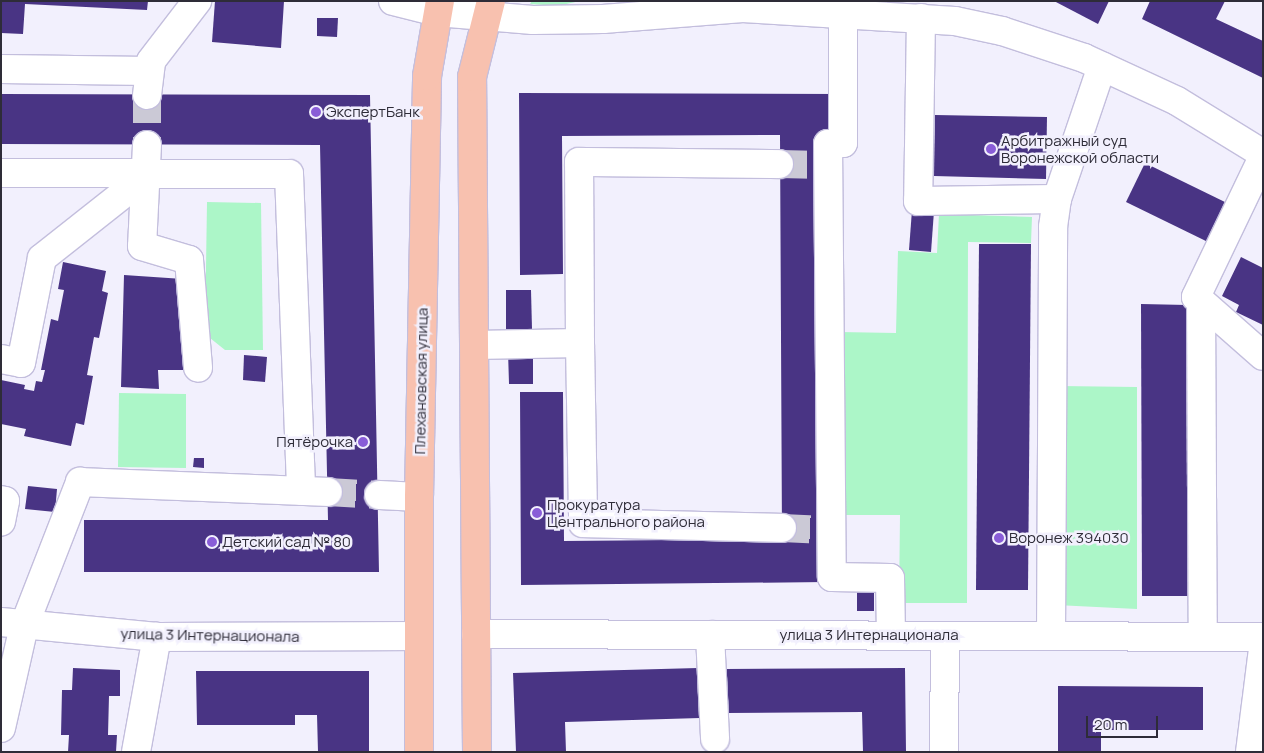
<!DOCTYPE html>
<meta charset="utf-8">
<style>
body{margin:0}
#map{position:relative;width:1264px;height:753px;overflow:hidden;background:#f2f0fd;font-family:Manrope,sans-serif}
div>[style]{position:absolute}
[style*='--x']{left:calc(var(--x)*1px);top:calc(var(--y)*1px);width:calc(var(--w)*1px);rotate:calc(var(--a)*1deg)}
.green>*{inset:0;background:#acf6c8}
.building>*{inset:0;background:#493484}
.minor-tunnel>*{height:28px;margin-top:-14px;transform-origin:0;background:repeating-linear-gradient(90deg,#cbc9d6 0 28px,transparent 0 42px)}
.roads{filter:drop-shadow(1px 0 #c3bedd) drop-shadow(-1px 0 #c3bedd) drop-shadow(0 1px #c3bedd) drop-shadow(0 -1px #c3bedd)}
.minor>*{height:28px;margin:-14px;padding:0 14px;transform-origin:14px;border-radius:14px;background:#fff}
.major>*{height:28px;margin:-14px;padding:0 14px;transform-origin:14px;border-radius:14px;background:#f8c1af}
.dots>*{width:14px;height:14px;translate:-50% -50%;box-sizing:border-box;border:2px solid #f2f0fd;border-radius:50%}
span{translate:-50% -50%;white-space:nowrap;text-align:center;line-height:1.15;-webkit-text-stroke:5px #f2f0fd;paint-order:stroke}
.poi-label{font-size:15px;color:#2e2c38}
.left{translate:0 -50%;text-align:left}
.right{translate:-100% -50%;text-align:right}
.street-label{font-size:15px;color:#2e2c38}
.frame{position:absolute;inset:0;border:2px solid #2e2c38;pointer-events:none}
.scale{position:absolute;left:1086px;top:716px;width:72px;height:22px;box-sizing:border-box;border:2px solid #2e2c38;border-top:0;padding-left:6px;font-size:15px;line-height:18px;white-space:nowrap;color:#2e2c38;-webkit-text-stroke:4px #f2f0fd;paint-order:stroke}
</style>
<div id="map">
<div class="green">
<div style="clip-path:polygon(532px 1px,580px 1px,557px 6px,530px 4px)"></div>
<div style="clip-path:polygon(207px 202px,261px 203px,263px 350px,225px 350px,205px 334px)"></div>
<div style="clip-path:polygon(939px 214px,1032px 217px,1031px 243px,968px 242px,967px 603px,899px 603px,900px 515px,842px 515px,839px 332px,896px 333px,898px 251px,937px 253px)"></div>
<div style="clip-path:polygon(1060px 386px,1137px 387px,1137px 609px,1056px 605px)"></div>
<div style="clip-path:polygon(119px 393px,186px 394px,186px 468px,118px 467px)"></div>
</div>
<div class="building">
<div style="clip-path:polygon(1px 1px,148px 1px,147px 10px,25px 4px,23px 34px,1px 33px)"></div>
<div style="clip-path:polygon(215px 1px,284px 1px,281px 48px,212px 42px)"></div>
<div style="clip-path:polygon(1054px 1px,1109px 1px,1098px 24px)"></div>
<div style="clip-path:polygon(1150px 1px,1225px 1px,1216px 19px,1263px 41px,1263px 78px,1142px 19px)"></div>
<div style="clip-path:polygon(317px 18px,338px 18px,337px 37px,317px 36px)"></div>
<div style="clip-path:polygon(519px 93px,838px 94px,826px 582px,521px 585px,520px 392px,563px 392px,564px 541px,782px 539px,780px 135px,562px 136px,563px 274px,520px 275px)"></div>
<div style="clip-path:polygon(1px 94px,370px 95px,379px 572px,84px 572px,84px 520px,328px 520px,320px 145px,1px 144px)"></div>
<div style="clip-path:polygon(935px 115px,1047px 117px,1046px 179px,934px 176px)"></div>
<div style="clip-path:polygon(1145px 163px,1229px 204px,1210px 243px,1126px 202px)"></div>
<div style="clip-path:polygon(912px 210px,934px 211px,931px 252px,909px 250px)"></div>
<div style="clip-path:polygon(979px 244px,1031px 244px,1028px 590px,976px 590px)"></div>
<div style="clip-path:polygon(1241px 257px,1263px 268px,1263px 325px,1236px 312px,1239px 305px,1222px 296px)"></div>
<div style="clip-path:polygon(63px 262px,106px 271px,102px 291px,108px 293px,99px 338px,94px 337px,87px 375px,93px 376px,84px 425px,76px 423px,71px 446px,24px 436px,26px 429px,1px 424px,1px 380px,25px 385px,24px 389px,34px 391px,36px 381px,42px 382px,45px 370px,41px 370px,51px 319px,58px 321px,64px 290px,58px 289px)"></div>
<div style="clip-path:polygon(124px 275px,183px 279px,187px 370px,158px 370px,159px 389px,121px 387px)"></div>
<div style="clip-path:polygon(506px 290px,531px 290px,532px 329px,506px 330px)"></div>
<div style="clip-path:polygon(1141px 304px,1187px 305px,1188px 596px,1142px 596px)"></div>
<div style="clip-path:polygon(533px 351px,533px 384px,509px 384px,508px 352px)"></div>
<div style="clip-path:polygon(244px 355px,267px 357px,265px 382px,243px 380px)"></div>
<div style="clip-path:polygon(194px 458px,204px 458px,204px 468px,193px 467px)"></div>
<div style="clip-path:polygon(28px 486px,57px 489px,55px 512px,25px 509px)"></div>
<div style="clip-path:polygon(857px 591px,874px 591px,874px 611px,857px 611px)"></div>
<div style="clip-path:polygon(73px 668px,120px 670px,120px 696px,109px 696px,108px 735px,117px 735px,116px 752px,68px 752px,69px 735px,61px 735px,62px 690px,72px 690px)"></div>
<div style="clip-path:polygon(698px 668px,700px 718px,565px 722px,566px 752px,516px 752px,513px 673px)"></div>
<div style="clip-path:polygon(905px 668px,906px 752px,863px 752px,862px 712px,726px 713px,726px 669px)"></div>
<div style="clip-path:polygon(196px 671px,369px 671px,369px 752px,318px 752px,317px 715px,295px 715px,295px 725px,197px 725px)"></div>
<div style="clip-path:polygon(1058px 686px,1203px 687px,1203px 730px,1101px 730px,1101px 752px,1058px 752px)"></div>
</div>
<div class="minor-tunnel">
<div style="--x:147;--y:95;--w:50;--a:90"></div>
<div style="--x:779;--y:164;--w:44;--a:1.3"></div>
<div style="--x:328;--y:492;--w:51;--a:3.4"></div>
<div style="--x:782;--y:528;--w:43;--a:2.7"></div>
</div>
<div class="roads">
<div class="minor">
<div style="--x:393;--y:1;--w:45;--a:14"></div>
<div style="--x:437;--y:12;--w:96;--a:4.8"></div>
<div style="--x:533;--y:20;--w:70;--a:-0.8"></div>
<div style="--x:603;--y:19;--w:140;--a:-4.5"></div>
<div style="--x:743;--y:8;--w:212;--a:3.5"></div>
<div style="--x:955;--y:21;--w:48;--a:12"></div>
<div style="--x:1002;--y:31;--w:86;--a:18.2"></div>
<div style="--x:1084;--y:58;--w:102;--a:24.8"></div>
<div style="--x:1177;--y:101;--w:101;--a:31.6"></div>
<div style="--x:843;--y:13;--w:130;--a:90"></div>
<div style="--x:843;--y:143;--w:15;--a:176"></div>
<div style="--x:828;--y:144;--w:433;--a:89.5"></div>
<div style="--x:832;--y:577;--w:58;--a:1"></div>
<div style="--x:890;--y:578;--w:57;--a:89"></div>
<div style="--x:921;--y:18;--w:183;--a:90.9"></div>
<div style="--x:918;--y:201;--w:139;--a:-0.8"></div>
<div style="--x:1;--y:69;--w:148;--a:0.8"></div>
<div style="--x:147;--y:95;--w:34;--a:-83"></div>
<div style="--x:151;--y:61;--w:76;--a:-52.5"></div>
<div style="--x:147;--y:145;--w:101;--a:92.8"></div>
<div style="--x:142;--y:246;--w:49;--a:16.6"></div>
<div style="--x:189;--y:260;--w:108;--a:85.2"></div>
<div style="--x:1263;--y:157;--w:155;--a:115.6"></div>
<div style="--x:1196;--y:297;--w:89;--a:41.4"></div>
<div style="--x:1;--y:173;--w:288;--a:0.2"></div>
<div style="--x:289;--y:174;--w:317;--a:87.8"></div>
<div style="--x:1201;--y:301;--w:336;--a:89.7"></div>
<div style="--x:580;--y:343;--w:181;--a:-90.3"></div>
<div style="--x:579;--y:162;--w:200;--a:0.6"></div>
<div style="--x:475;--y:345;--w:105;--a:-1.1"></div>
<div style="--x:580;--y:343;--w:180;--a:89"></div>
<div style="--x:583;--y:523;--w:199;--a:1.4"></div>
<div style="--x:1;--y:359;--w:20;--a:11"></div>
<div style="--x:21;--y:363;--w:107;--a:-78.7"></div>
<div style="--x:42;--y:258;--w:132;--a:-38.3"></div>
<div style="--x:379;--y:495;--w:40;--a:2.9"></div>
<div style="--x:1;--y:500;--w:4;--a:14"></div>
<div style="--x:5;--y:501;--w:21;--a:101"></div>
<div style="--x:1;--y:622;--w:157;--a:5.5"></div>
<div style="--x:157;--y:637;--w:262;--a:-0.2"></div>
<div style="--x:476;--y:634;--w:787;--a:0.22"></div>
<div style="--x:710;--y:635;--w:104;--a:87.2"></div>
<div style="--x:1051;--y:636;--w:409;--a:-89.7"></div>
<div style="--x:1053;--y:227;--w:28;--a:-82"></div>
<div style="--x:1057;--y:199;--w:140;--a:-71.3"></div>
<div style="--x:1;--y:728;--w:105;--a:-77.3"></div>
<div style="--x:24;--y:626;--w:155;--a:-68.7"></div>
<div style="--x:80;--y:482;--w:248;--a:2.3"></div>
<div style="--x:136;--y:752;--w:117;--a:-79.7"></div>
<div style="--x:944;--y:752;--w:116;--a:-89.5"></div>
<div style="--x:1250;--y:752;--w:104;--a:-82.8"></div>
</div>
<div class="major">
<div style="--x:419;--y:752;--w:255;--a:-90"></div>
<div style="--x:419;--y:497;--w:421;--a:-88.9"></div>
<div style="--x:427;--y:76;--w:76;--a:-80.2"></div>
<div style="--x:477;--y:752;--w:675;--a:-90.42"></div>
<div style="--x:472;--y:77;--w:78;--a:-76"></div>
</div>
</div>
<div class="dots">
<div style="left:316px;top:112px;background:#895dd7"></div>
<div style="left:991px;top:149px;background:#895dd7"></div>
<div style="left:363px;top:442px;background:#895dd7"></div>
<div style="left:537px;top:513px;background:#895dd7"></div>
<div style="left:999px;top:538px;background:#895dd7"></div>
<div style="left:212px;top:542px;background:#895dd7"></div>
</div>
<div class="poi-label">
<span class="left" style="left:326px;top:112px">ЭкспертБанк</span>
<span class="left" style="left:1001px;top:149px">Арбитражный суд<br>Воронежской области</span>
<span class="right" style="left:353px;top:442px">Пятёрочка</span>
<span class="left" style="left:547px;top:513px">Прокуратура<br>Центрального района</span>
<span class="left" style="left:1009px;top:538px">Воронеж 394030</span>
<span class="left" style="left:222px;top:542px">Детский сад № 80</span>
</div>
<div class="street-label">
<span style="left:421px;top:381px;rotate:-89deg">Плехановская улица</span>
<span style="left:210px;top:635px;rotate:1deg">улица 3 Интернационала</span>
<span style="left:869px;top:635px">улица 3 Интернационала</span>
</div>
<div class="frame"></div>
<div class="scale">20 m</div>
</div>
